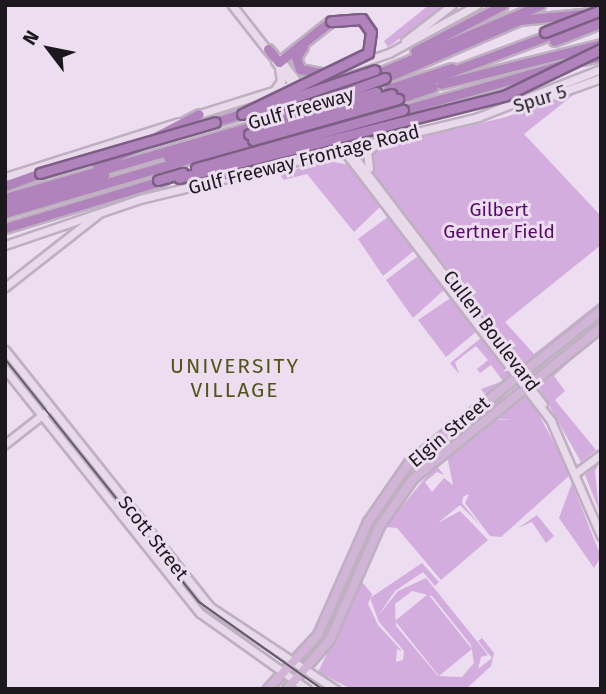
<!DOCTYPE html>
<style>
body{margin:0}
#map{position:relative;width:606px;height:694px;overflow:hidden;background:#ecdef0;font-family:"Fira Sans",sans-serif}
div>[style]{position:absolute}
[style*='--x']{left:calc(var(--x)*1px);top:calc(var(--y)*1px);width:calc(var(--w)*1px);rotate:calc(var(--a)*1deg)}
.green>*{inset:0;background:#d3addd}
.roads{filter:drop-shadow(2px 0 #beb0c1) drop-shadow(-2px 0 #beb0c1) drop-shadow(0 2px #beb0c1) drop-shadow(0 -2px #beb0c1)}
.secondary>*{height:7px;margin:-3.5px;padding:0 3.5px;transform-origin:3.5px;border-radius:3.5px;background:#e8daeb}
.primary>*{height:8px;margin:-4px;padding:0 4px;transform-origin:4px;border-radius:4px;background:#d0b5d7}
.highway>*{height:9px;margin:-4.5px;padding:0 4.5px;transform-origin:4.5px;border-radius:4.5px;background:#b183bc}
.tram>*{height:2px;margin:-1px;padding:0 1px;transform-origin:1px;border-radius:1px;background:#625a64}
.bridges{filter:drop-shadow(2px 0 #7d5e85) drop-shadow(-2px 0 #7d5e85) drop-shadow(0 2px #7d5e85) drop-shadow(0 -2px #7d5e85)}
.highway-bridge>*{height:9px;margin:-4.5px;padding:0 4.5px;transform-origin:4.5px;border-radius:4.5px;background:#b183bc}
span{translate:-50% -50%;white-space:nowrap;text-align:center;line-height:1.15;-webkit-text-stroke:6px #ecdef0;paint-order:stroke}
.street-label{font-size:19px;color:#1d181e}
.park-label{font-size:19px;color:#580769}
.neighbourhood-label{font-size:21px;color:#545418;letter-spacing:2px}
.frame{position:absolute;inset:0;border:7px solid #1d181e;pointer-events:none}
.north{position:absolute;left:14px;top:14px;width:70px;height:70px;-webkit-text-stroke:5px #ecdef0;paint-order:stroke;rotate:302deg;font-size:19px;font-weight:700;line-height:28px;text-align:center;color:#1d181e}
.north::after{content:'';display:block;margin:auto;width:24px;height:32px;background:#1d181e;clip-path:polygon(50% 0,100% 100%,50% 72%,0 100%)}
</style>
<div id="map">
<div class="green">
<div style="clip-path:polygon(429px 5px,447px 5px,388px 47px,384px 41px)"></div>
<div style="clip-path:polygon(577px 92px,524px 134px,601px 216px,601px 245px,505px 322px,534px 354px,601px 301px,601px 308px,524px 365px,381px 185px,369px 164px,371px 149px,506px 117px)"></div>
<div style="clip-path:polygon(323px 160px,350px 165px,382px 205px,354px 232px,307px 174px,284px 180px,280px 175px)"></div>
<div style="clip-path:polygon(389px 216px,415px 250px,383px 276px,358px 239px)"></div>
<div style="clip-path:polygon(418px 256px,446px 288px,413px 318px,386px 280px)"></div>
<div style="clip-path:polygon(452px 297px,477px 331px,446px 357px,418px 320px)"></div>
<div style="clip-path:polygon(482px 337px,512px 375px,487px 397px,481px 389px,503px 381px,491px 365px,480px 373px,477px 369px,488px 360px,476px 346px,455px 362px,459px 374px,450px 363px)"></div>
<div style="clip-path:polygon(589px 343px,554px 376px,565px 391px,555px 400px,596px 450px,601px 446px,581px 462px,538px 386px)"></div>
<div style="clip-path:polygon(518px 383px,487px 414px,455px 435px,458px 427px)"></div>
<div style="clip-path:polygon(527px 393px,558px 450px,552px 434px,562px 455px,570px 475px,501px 537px,490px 536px,465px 503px,469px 494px,463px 497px,462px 503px,480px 525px,460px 505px,438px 523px,460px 511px,488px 540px,441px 580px,397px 528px,385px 527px,436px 465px,444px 475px,437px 472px,425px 482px,432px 492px,444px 478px,453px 485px,448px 460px,440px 461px,492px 419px,512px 420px,494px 418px)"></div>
<div style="clip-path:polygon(448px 440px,396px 497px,387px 500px,411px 466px)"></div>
<div style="clip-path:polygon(601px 460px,595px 471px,599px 510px,585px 475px)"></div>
<div style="clip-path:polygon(572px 483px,601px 557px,594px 568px,559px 518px)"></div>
<div style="clip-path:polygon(537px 515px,554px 536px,546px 543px,532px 522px,518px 528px)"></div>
<div style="clip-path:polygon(evenodd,422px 563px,439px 582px,435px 586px,423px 572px,395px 591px,378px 616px,398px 591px,426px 578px,488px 655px,481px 657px,478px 669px,492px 658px,478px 641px,482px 638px,494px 653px,491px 666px,466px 689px,351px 689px,318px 672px,362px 582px,372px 594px,368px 604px,378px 625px,402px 651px,397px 649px,396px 662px,403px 660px,404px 651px,379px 622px,370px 598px,422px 563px,412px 591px,432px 596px,471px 645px,474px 663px,462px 677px,438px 676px,396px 626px,395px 604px,412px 591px)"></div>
<div style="clip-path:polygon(352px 580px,332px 633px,316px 651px,344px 586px)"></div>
<div style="clip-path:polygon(428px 594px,472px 649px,439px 676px,395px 621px)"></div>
</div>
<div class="roads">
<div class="secondary">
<div style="--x:232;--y:5;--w:58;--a:52"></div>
<div style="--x:405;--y:41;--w:59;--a:-37.5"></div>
<div style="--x:279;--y:58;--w:435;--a:52.7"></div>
<div style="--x:275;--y:61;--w:454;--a:52.5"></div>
<div style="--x:551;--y:421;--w:125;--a:66.5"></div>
<div style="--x:342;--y:69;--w:50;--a:-18.8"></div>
<div style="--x:389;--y:53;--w:100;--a:-28.6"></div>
<div style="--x:273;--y:92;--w:14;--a:-54"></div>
<div style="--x:281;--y:81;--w:13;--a:-99"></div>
<div style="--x:520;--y:107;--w:86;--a:-19.7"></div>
<div style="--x:196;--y:115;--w:107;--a:-17.4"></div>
<div style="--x:337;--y:115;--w:43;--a:39.3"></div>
<div style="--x:369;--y:168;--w:16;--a:-97"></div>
<div style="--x:367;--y:152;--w:13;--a:-42"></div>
<div style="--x:5;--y:177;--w:182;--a:-17.6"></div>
<div style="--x:5;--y:245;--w:143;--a:-18.8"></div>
<div style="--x:140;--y:199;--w:348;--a:-13.6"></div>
<div style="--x:478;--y:117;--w:132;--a:-21.3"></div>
<div style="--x:5;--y:287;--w:118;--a:-38.1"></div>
<div style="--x:5;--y:350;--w:327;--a:51.4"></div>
<div style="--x:209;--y:606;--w:151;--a:33.4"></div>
<div style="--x:5;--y:369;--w:312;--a:51.4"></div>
<div style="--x:200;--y:613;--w:131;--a:35.4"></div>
<div style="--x:5;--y:444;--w:52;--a:-38"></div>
<div style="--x:577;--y:472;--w:30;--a:-37"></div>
</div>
<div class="primary">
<div style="--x:268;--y:689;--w:74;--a:-47.2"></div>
<div style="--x:318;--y:635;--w:124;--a:-66.1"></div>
<div style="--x:368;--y:522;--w:72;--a:-55.2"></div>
<div style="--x:409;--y:463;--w:245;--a:-38.4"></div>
<div style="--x:287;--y:689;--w:65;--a:-48.7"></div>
<div style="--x:330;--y:640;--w:124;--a:-66.3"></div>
<div style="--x:380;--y:526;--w:57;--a:-54.9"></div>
<div style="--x:413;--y:479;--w:241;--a:-38.8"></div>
</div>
<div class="highway">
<div style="--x:554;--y:41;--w:50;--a:-21"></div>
<div style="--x:303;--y:47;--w:12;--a:125"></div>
<div style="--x:296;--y:57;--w:13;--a:72"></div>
<div style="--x:300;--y:69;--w:25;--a:11"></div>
<div style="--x:268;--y:49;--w:17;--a:50"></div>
<div style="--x:279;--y:62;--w:66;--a:-38.3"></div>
<div style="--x:415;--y:51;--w:99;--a:-27.6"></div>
<div style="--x:582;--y:60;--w:19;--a:-12"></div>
<div style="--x:377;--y:74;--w:177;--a:-22.9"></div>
<div style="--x:385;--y:78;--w:146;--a:-23.4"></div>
<div style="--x:519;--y:20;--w:73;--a:-5.5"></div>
<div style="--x:441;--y:84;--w:165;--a:-14"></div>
<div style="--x:388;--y:89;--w:67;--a:-18.2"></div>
<div style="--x:392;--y:94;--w:223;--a:-20.5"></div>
<div style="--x:398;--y:99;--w:37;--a:-19"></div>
<div style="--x:403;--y:110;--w:165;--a:-15.8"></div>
<div style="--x:215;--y:122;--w:28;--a:-17"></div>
<div style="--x:157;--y:136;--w:47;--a:-27.6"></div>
<div style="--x:168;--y:157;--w:84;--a:-15.9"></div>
<div style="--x:97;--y:165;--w:42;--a:-24.1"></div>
<div style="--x:200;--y:175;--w:46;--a:-1.2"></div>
<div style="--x:5;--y:186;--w:37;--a:-20"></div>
<div style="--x:5;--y:198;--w:265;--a:-16.2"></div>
<div style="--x:5;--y:206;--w:104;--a:-17.4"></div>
<div style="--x:5;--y:213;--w:259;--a:-16.4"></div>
<div style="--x:5;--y:228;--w:166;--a:-16.8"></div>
</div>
</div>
<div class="tram">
<div style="--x:5;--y:359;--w:311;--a:51.4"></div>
<div style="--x:199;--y:602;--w:151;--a:35.3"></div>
</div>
<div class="bridges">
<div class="highway-bridge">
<div style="--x:545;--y:32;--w:60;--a:-21.4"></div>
<div style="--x:325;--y:106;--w:53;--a:-15.4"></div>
<div style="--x:260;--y:109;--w:121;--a:-18.7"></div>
<div style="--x:242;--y:114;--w:140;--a:-25.8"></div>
<div style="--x:368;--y:53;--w:21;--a:-82"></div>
<div style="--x:371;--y:32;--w:16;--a:-125"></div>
<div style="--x:362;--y:19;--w:31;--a:176"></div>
<div style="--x:259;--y:124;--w:134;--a:-20.1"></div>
<div style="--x:249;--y:134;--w:148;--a:-15.6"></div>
<div style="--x:253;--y:140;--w:151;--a:-15.8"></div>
<div style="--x:196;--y:168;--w:215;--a:-15.7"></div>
<div style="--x:40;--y:173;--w:182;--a:-16.2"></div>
<div style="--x:179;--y:178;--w:337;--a:-14.2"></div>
<div style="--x:506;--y:95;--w:106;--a:-25.8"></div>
<div style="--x:158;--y:180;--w:26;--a:-16"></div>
</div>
</div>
<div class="street-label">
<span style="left:540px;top:99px;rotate:-17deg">Spur 5</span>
<span style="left:301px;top:109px;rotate:-16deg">Gulf Freeway</span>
<span style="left:304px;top:160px;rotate:-14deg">Gulf Freeway Frontage Road</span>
<span style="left:491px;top:331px;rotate:53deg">Cullen Boulevard</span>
<span style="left:449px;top:432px;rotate:-40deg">Elgin Street</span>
<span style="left:153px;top:538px;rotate:52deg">Scott Street</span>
</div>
<div class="park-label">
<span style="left:499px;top:221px">Gilbert<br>Gertner Field</span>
</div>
<div class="neighbourhood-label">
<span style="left:235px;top:378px">UNIVERSITY<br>VILLAGE</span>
</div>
<div class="frame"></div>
<div class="north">N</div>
</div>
